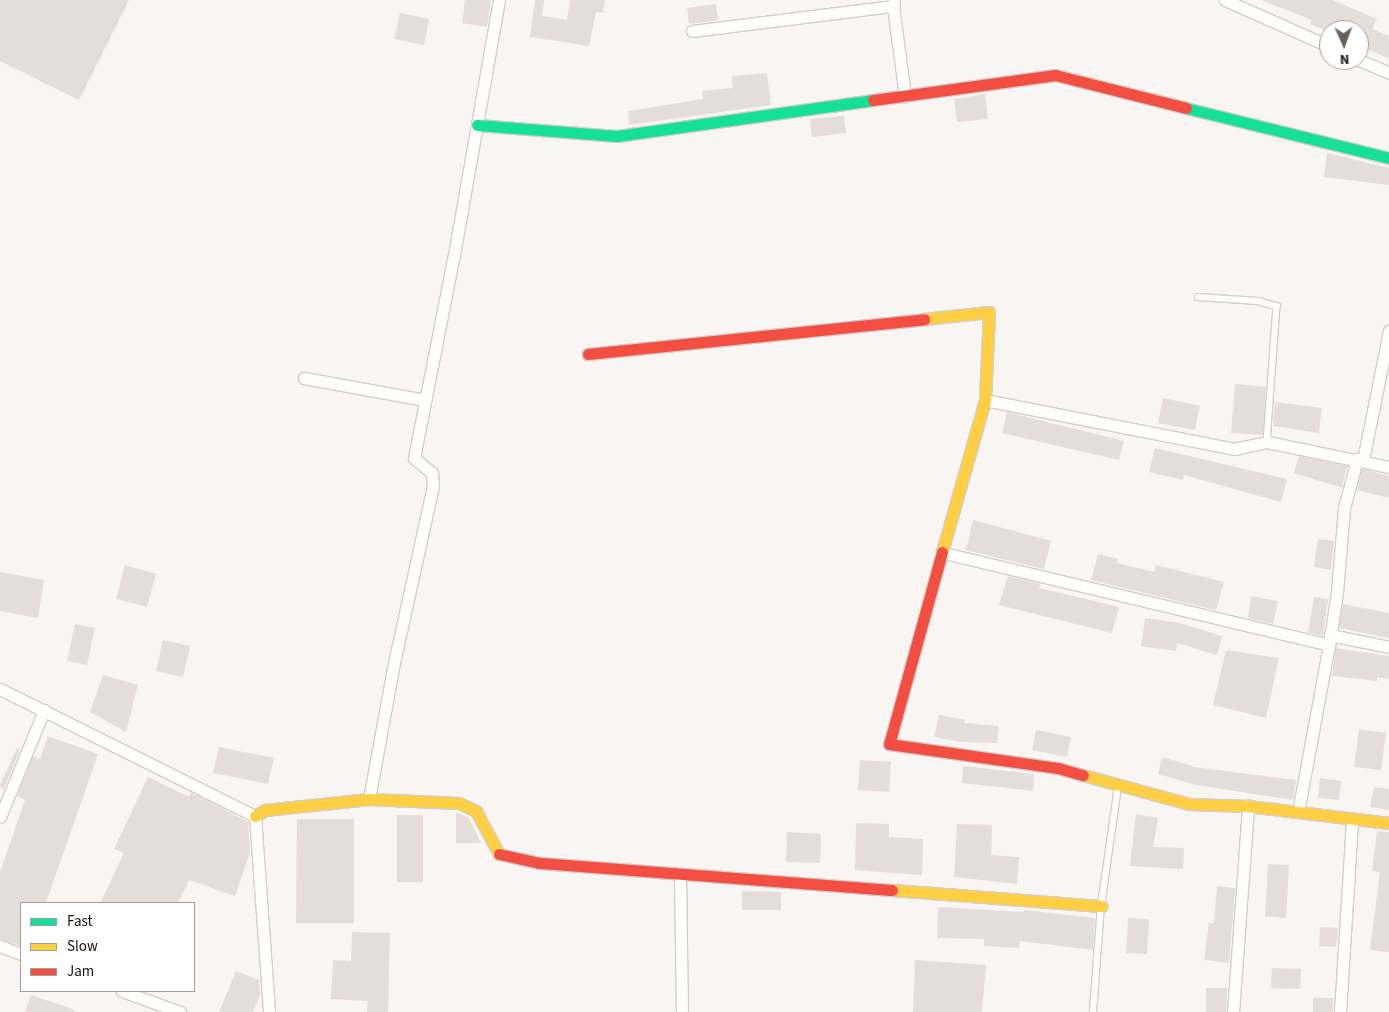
<!DOCTYPE html>
<style>
body{margin:0}
#map{position:relative;width:1389px;height:1012px;overflow:hidden;background:#f8f5f3;font-family:"Source Sans 3",sans-serif}
div>[style]{position:absolute}
[style*='--x']{left:calc(var(--x)*1px);top:calc(var(--y)*1px);width:calc(var(--w)*1px);rotate:calc(var(--a)*1deg)}
.building>*{inset:0;background:#e5ddda}
.roads{filter:drop-shadow(1px 0 #d4cdc9) drop-shadow(-1px 0 #d4cdc9) drop-shadow(0 1px #d4cdc9) drop-shadow(0 -1px #d4cdc9)}
.lane>*{height:5.5px;margin:-2.75px;padding:0 2.75px;transform-origin:2.75px;border-radius:2.75px;background:#fefefd}
.street>*{height:11px;margin:-5.5px;padding:0 5.5px;transform-origin:5.5px;border-radius:5.5px;background:#fefefd}
.fast>*{height:11px;margin:-5.5px;padding:0 5.5px;transform-origin:5.5px;border-radius:5.5px;background:#16e098}
.slow>*{height:11px;margin:-5.5px;padding:0 5.5px;transform-origin:5.5px;border-radius:5.5px;background:#ffcf43}
.jam>*{height:11px;margin:-5.5px;padding:0 5.5px;transform-origin:5.5px;border-radius:5.5px;background:#f24e42}
span{translate:-50% -50%;white-space:nowrap;text-align:center;line-height:1.15;-webkit-text-stroke:5px #fff;paint-order:stroke}
.legend{position:absolute;left:20px;top:902px;width:175px;height:90px;box-sizing:border-box;background:#fff;border:1px solid #a39f9d;margin:0;padding:6px 9px;list-style:none;font-size:15px;color:#1a1009}
.legend li{display:flex;align-items:center;gap:10px;height:25px}
.legend b{width:25px;border:1px solid #a39f9d}
.north{position:absolute;left:1319px;top:20px;width:50px;height:50px;box-sizing:border-box;background:#fff;border:1px solid #a39f9d;border-radius:50%;rotate:178deg;font-size:14px;font-weight:700;line-height:20px;text-align:center;color:#1a1009}
.north::after{content:'';display:block;margin:auto;width:18px;height:22px;background:#68605b;clip-path:polygon(50% 0,100% 100%,50% 72%,0 100%)}
</style>
<div id="map">
<div class="building">
<div style="clip-path:polygon(0 0,129px 0,79px 100px,0 61px)"></div>
<div style="clip-path:polygon(465px 0,491px 0,487px 27px,462px 23px)"></div>
<div style="clip-path:polygon(535px 0,544px 0,542px 16px,567px 20px,570px 0,605px 0,603px 13px,596px 12px,589px 46px,530px 37px)"></div>
<div style="clip-path:polygon(1261px 0,1333px 0,1377px 19px,1372px 29px,1389px 36px,1389px 59px,1359px 45px,1359px 30px,1324px 30px,1310px 24px,1312px 20px)"></div>
<div style="clip-path:polygon(716px 4px,718px 20px,689px 24px,687px 8px)"></div>
<div style="clip-path:polygon(400px 13px,429px 19px,424px 45px,394px 39px)"></div>
<div style="clip-path:polygon(767px 73px,771px 105px,629px 125px,628px 111px,703px 99px,702px 91px,733px 88px,732px 76px)"></div>
<div style="clip-path:polygon(985px 94px,988px 119px,957px 122px,954px 99px)"></div>
<div style="clip-path:polygon(844px 116px,846px 133px,812px 137px,810px 119px)"></div>
<div style="clip-path:polygon(1327px 153px,1389px 168px,1389px 185px,1324px 177px)"></div>
<div style="clip-path:polygon(1235px 384px,1266px 387px,1263px 435px,1231px 433px)"></div>
<div style="clip-path:polygon(1163px 398px,1200px 406px,1195px 430px,1158px 423px)"></div>
<div style="clip-path:polygon(1275px 402px,1322px 408px,1319px 433px,1273px 426px)"></div>
<div style="clip-path:polygon(1007px 412px,1124px 441px,1119px 460px,1002px 433px)"></div>
<div style="clip-path:polygon(1155px 448px,1287px 479px,1281px 502px,1184px 475px,1183px 480px,1149px 472px)"></div>
<div style="clip-path:polygon(1299px 456px,1347px 466px,1342px 488px,1294px 473px)"></div>
<div style="clip-path:polygon(1362px 469px,1389px 476px,1389px 498px,1357px 490px)"></div>
<div style="clip-path:polygon(973px 520px,1051px 541px,1044px 569px,966px 550px)"></div>
<div style="clip-path:polygon(1318px 539px,1334px 541px,1331px 570px,1314px 567px)"></div>
<div style="clip-path:polygon(1098px 554px,1118px 559px,1117px 563px,1154px 572px,1156px 565px,1224px 582px,1216px 610px,1091px 580px)"></div>
<div style="clip-path:polygon(125px 565px,156px 574px,147px 607px,116px 599px)"></div>
<div style="clip-path:polygon(0 572px,44px 580px,38px 618px,0 611px)"></div>
<div style="clip-path:polygon(1008px 576px,1040px 584px,1039px 588px,1119px 607px,1112px 633px,999px 605px)"></div>
<div style="clip-path:polygon(1251px 596px,1278px 601px,1273px 624px,1248px 618px)"></div>
<div style="clip-path:polygon(1314px 597px,1328px 599px,1323px 636px,1308px 632px)"></div>
<div style="clip-path:polygon(1343px 604px,1389px 613px,1389px 638px,1339px 628px)"></div>
<div style="clip-path:polygon(1145px 618px,1180px 623px,1222px 636px,1217px 655px,1177px 643px,1176px 651px,1141px 646px)"></div>
<div style="clip-path:polygon(75px 624px,95px 628px,87px 665px,67px 661px)"></div>
<div style="clip-path:polygon(163px 640px,190px 646px,183px 677px,156px 671px)"></div>
<div style="clip-path:polygon(1336px 648px,1389px 656px,1389px 679px,1377px 677px,1377px 681px,1332px 676px)"></div>
<div style="clip-path:polygon(1226px 650px,1279px 658px,1266px 718px,1213px 705px)"></div>
<div style="clip-path:polygon(103px 675px,138px 685px,126px 732px,90px 712px)"></div>
<div style="clip-path:polygon(939px 715px,965px 720px,964px 723px,999px 726px,997px 743px,960px 742px,934px 737px)"></div>
<div style="clip-path:polygon(1359px 729px,1386px 733px,1381px 770px,1354px 767px)"></div>
<div style="clip-path:polygon(1036px 730px,1071px 737px,1067px 757px,1032px 750px)"></div>
<div style="clip-path:polygon(48px 736px,98px 754px,46px 903px,21px 903px,21px 946px,0 939px,0 872px,25px 800px,17px 796px,33px 756px,40px 759px)"></div>
<div style="clip-path:polygon(219px 747px,274px 758px,268px 784px,213px 773px)"></div>
<div style="clip-path:polygon(17px 748px,20px 750px,3px 790px,0 785px)"></div>
<div style="clip-path:polygon(1162px 757px,1195px 767px,1296px 780px,1293px 800px,1196px 785px,1158px 774px)"></div>
<div style="clip-path:polygon(860px 760px,891px 762px,889px 792px,858px 790px)"></div>
<div style="clip-path:polygon(963px 766px,1034px 774px,1033px 791px,962px 783px)"></div>
<div style="clip-path:polygon(148px 777px,189px 797px,191px 793px,199px 796px,248px 822px,250px 853px,235px 896px,189px 880px,178px 903px,100px 903px,124px 853px,114px 849px)"></div>
<div style="clip-path:polygon(1320px 778px,1341px 781px,1339px 800px,1318px 798px)"></div>
<div style="clip-path:polygon(1374px 787px,1389px 789px,1389px 810px,1370px 807px)"></div>
<div style="clip-path:polygon(456px 812px,469px 818px,481px 843px,456px 843px)"></div>
<div style="clip-path:polygon(1136px 814px,1158px 818px,1153px 847px,1184px 848px,1183px 869px,1130px 866px)"></div>
<div style="clip-path:polygon(397px 815px,423px 815px,423px 882px,397px 882px)"></div>
<div style="clip-path:polygon(297px 819px,354px 819px,354px 923px,296px 923px)"></div>
<div style="clip-path:polygon(856px 823px,889px 824px,889px 837px,923px 839px,922px 875px,855px 870px)"></div>
<div style="clip-path:polygon(957px 824px,992px 825px,991px 855px,1019px 857px,1017px 884px,954px 877px)"></div>
<div style="clip-path:polygon(1377px 831px,1389px 832px,1389px 952px,1370px 950px,1380px 872px,1372px 871px)"></div>
<div style="clip-path:polygon(787px 832px,821px 834px,820px 863px,786px 862px)"></div>
<div style="clip-path:polygon(1268px 864px,1289px 865px,1286px 918px,1265px 916px)"></div>
<div style="clip-path:polygon(1217px 886px,1235px 888px,1229px 963px,1204px 960px,1209px 923px,1214px 924px)"></div>
<div style="clip-path:polygon(742px 891px,781px 892px,781px 910px,742px 910px)"></div>
<div style="clip-path:polygon(938px 907px,1024px 912px,1024px 910px,1095px 918px,1093px 950px,1020px 941px,1019px 948px,984px 946px,984px 939px,937px 938px)"></div>
<div style="clip-path:polygon(1128px 918px,1149px 919px,1147px 954px,1126px 953px)"></div>
<div style="clip-path:polygon(1320px 927px,1338px 928px,1336px 947px,1319px 946px)"></div>
<div style="clip-path:polygon(352px 932px,390px 933px,388px 1012px,367px 1012px,368px 1001px,331px 999px,333px 960px,351px 961px)"></div>
<div style="clip-path:polygon(915px 960px,986px 965px,982px 1012px,913px 1012px)"></div>
<div style="clip-path:polygon(1272px 968px,1301px 969px,1300px 989px,1271px 988px)"></div>
<div style="clip-path:polygon(236px 971px,259px 980px,260px 995px,253px 1012px,219px 1012px)"></div>
<div style="clip-path:polygon(1206px 988px,1227px 988px,1226px 1012px,1206px 1012px)"></div>
<div style="clip-path:polygon(31px 995px,75px 1010px,74px 1012px,25px 1012px)"></div>
<div style="clip-path:polygon(1313px 998px,1333px 998px,1333px 1012px,1313px 1012px)"></div>
</div>
<div class="roads">
<div class="lane">
<div style="--x:1198;--y:297;--w:60;--a:3.8"></div>
<div style="--x:1258;--y:301;--w:20;--a:15"></div>
<div style="--x:1277;--y:306;--w:136;--a:94.2"></div>
<div style="--x:1093;--y:1012;--w:106;--a:-85.7"></div>
<div style="--x:1101;--y:906;--w:121;--a:-81.9"></div>
</div>
<div class="street">
<div style="--x:1225;--y:0;--w:114;--a:23.9"></div>
<div style="--x:893;--y:6;--w:91;--a:82.4"></div>
<div style="--x:692;--y:31;--w:203;--a:-7.1"></div>
<div style="--x:893;--y:6;--w:6;--a:-81"></div>
<div style="--x:1359;--y:60;--w:33;--a:23"></div>
<div style="--x:304;--y:378;--w:123;--a:10.3"></div>
<div style="--x:985;--y:400;--w:254;--a:11.1"></div>
<div style="--x:1234;--y:449;--w:34;--a:-12"></div>
<div style="--x:1267;--y:442;--w:125;--a:11.6"></div>
<div style="--x:1363;--y:460;--w:132;--a:-78.6"></div>
<div style="--x:944;--y:553;--w:396;--a:13.4"></div>
<div style="--x:1329;--y:645;--w:170;--a:100.5"></div>
<div style="--x:1330;--y:635;--w:60;--a:11.5"></div>
<div style="--x:1329;--y:645;--w:54;--a:-81.4"></div>
<div style="--x:1337;--y:592;--w:84;--a:-85.2"></div>
<div style="--x:1344;--y:508;--w:51;--a:-75.1"></div>
<div style="--x:0;--y:689;--w:285;--a:26.5"></div>
<div style="--x:255;--y:816;--w:196;--a:85.9"></div>
<div style="--x:369;--y:799;--w:138;--a:-79.6"></div>
<div style="--x:394;--y:663;--w:181;--a:-77.6"></div>
<div style="--x:433;--y:486;--w:13;--a:-94"></div>
<div style="--x:432;--y:473;--w:23;--a:-140"></div>
<div style="--x:414;--y:458;--w:207;--a:-78.9"></div>
<div style="--x:454;--y:255;--w:259;--a:-80"></div>
<div style="--x:0;--y:817;--w:116;--a:-67.6"></div>
<div style="--x:680;--y:873;--w:139;--a:89.2"></div>
<div style="--x:0;--y:946;--w:22;--a:21"></div>
<div style="--x:122;--y:991;--w:62;--a:19.9"></div>
<div style="--x:1233;--y:1012;--w:207;--a:-85.8"></div>
<div style="--x:1340;--y:1012;--w:193;--a:-86.4"></div>
</div>
<div class="fast">
<div style="--x:1186;--y:108;--w:209;--a:13.8"></div>
<div style="--x:477;--y:125;--w:140;--a:4.5"></div>
<div style="--x:617;--y:136;--w:259;--a:-8"></div>
</div>
<div class="slow">
<div style="--x:924;--y:319;--w:65;--a:-6.1"></div>
<div style="--x:989;--y:312;--w:88;--a:92.6"></div>
<div style="--x:985;--y:400;--w:158;--a:105.8"></div>
<div style="--x:1083;--y:775;--w:110;--a:15.3"></div>
<div style="--x:1189;--y:804;--w:59;--a:1.9"></div>
<div style="--x:1248;--y:806;--w:142;--a:6.9"></div>
<div style="--x:255;--y:816;--w:12;--a:-31"></div>
<div style="--x:265;--y:810;--w:105;--a:-6"></div>
<div style="--x:369;--y:799;--w:90;--a:2.5"></div>
<div style="--x:459;--y:803;--w:19;--a:25"></div>
<div style="--x:476;--y:811;--w:49;--a:61.9"></div>
<div style="--x:892;--y:890;--w:210;--a:4.4"></div>
</div>
<div class="jam">
<div style="--x:873;--y:100;--w:184;--a:-7.8"></div>
<div style="--x:1055;--y:75;--w:135;--a:14.1"></div>
<div style="--x:588;--y:354;--w:338;--a:-5.9"></div>
<div style="--x:942;--y:552;--w:199;--a:105.4"></div>
<div style="--x:889;--y:744;--w:171;--a:8.1"></div>
<div style="--x:1058;--y:768;--w:26;--a:16"></div>
<div style="--x:499;--y:854;--w:42;--a:12.4"></div>
<div style="--x:540;--y:863;--w:353;--a:4.4"></div>
</div>
</div>
<ul class="legend">
<li><b style="height:6px;background:#16e098"></b>Fast</li>
<li><b style="height:6px;background:#ffcf43"></b>Slow</li>
<li><b style="height:6px;background:#f24e42"></b>Jam</li>
</ul>
<div class="north">N</div>
</div>
